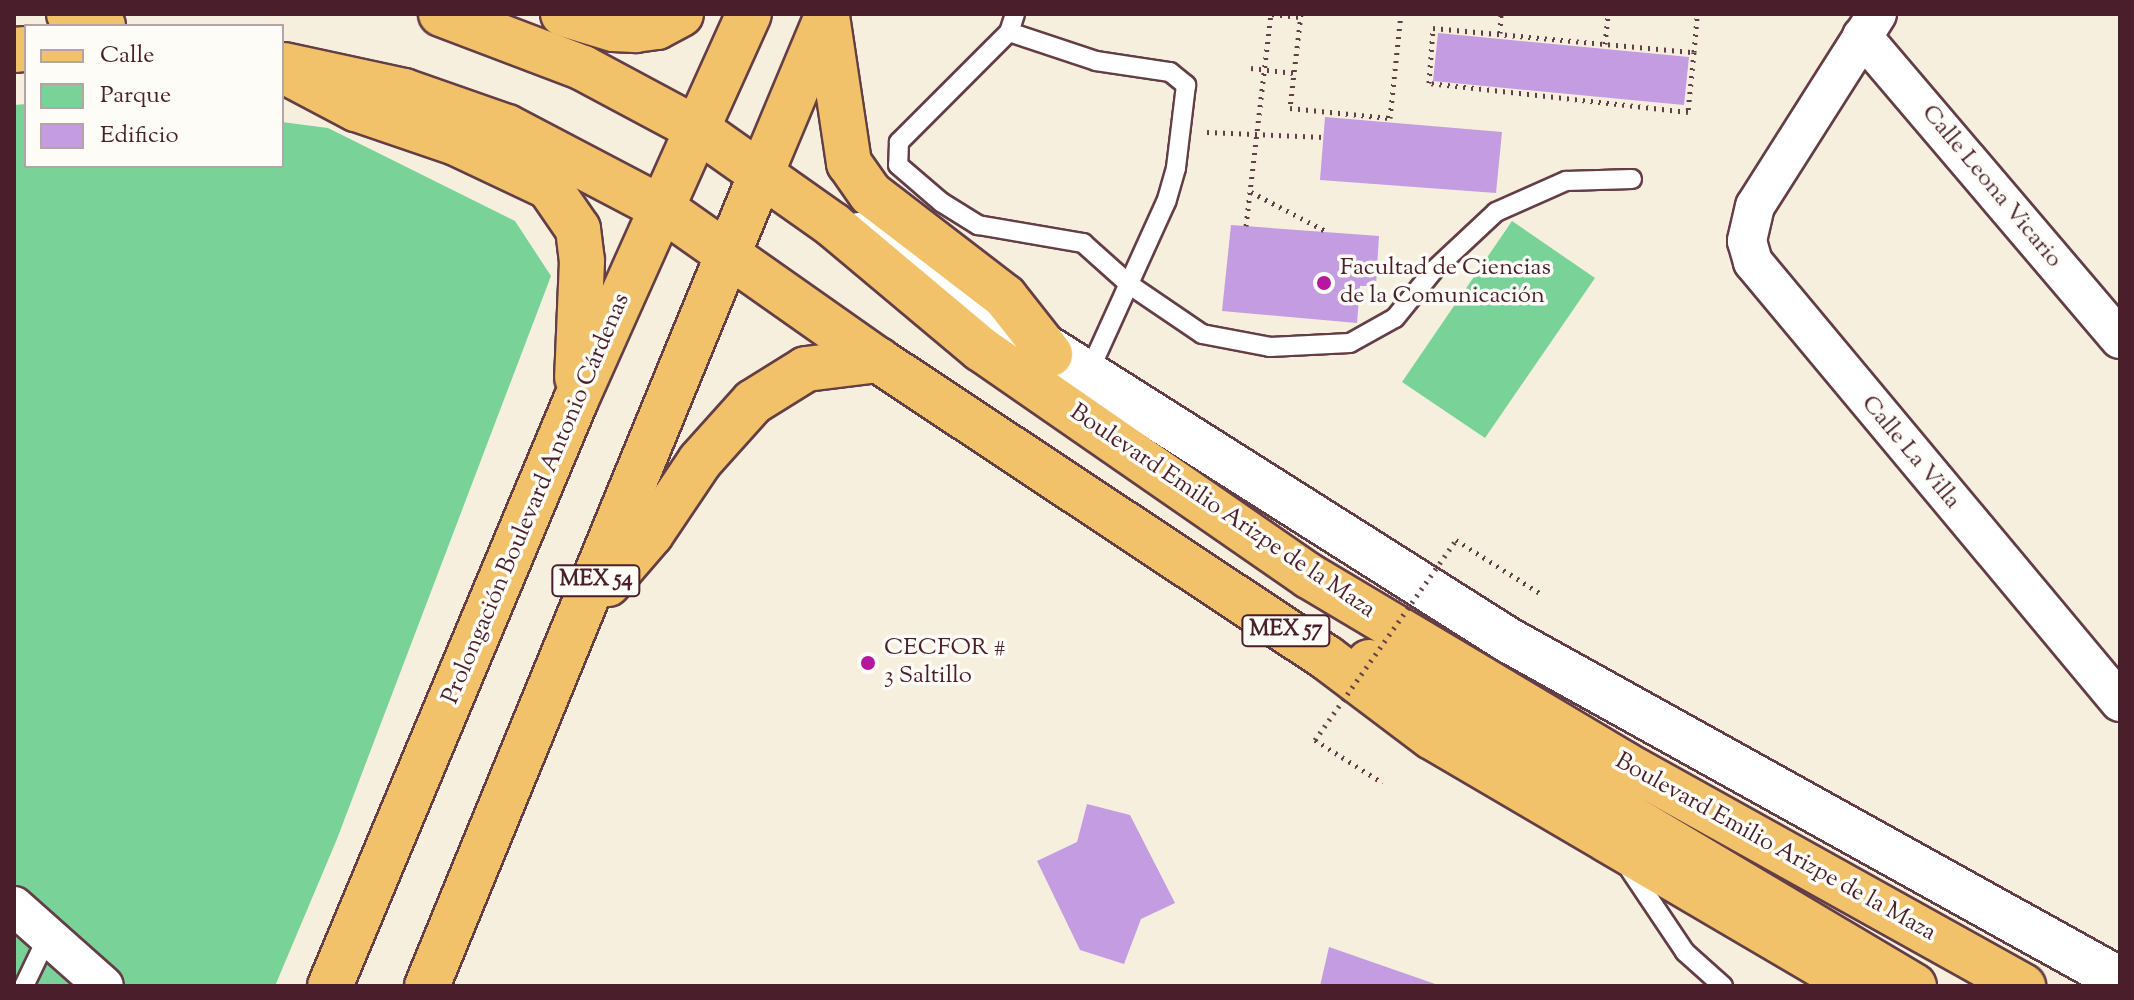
<!DOCTYPE html>
<meta charset="utf-8">
<style>
body{margin:0}
#map{position:relative;width:2134px;height:1000px;overflow:hidden;background:#f6efdd;font-family:"Sorts Mill Goudy",serif}
div>[style]{position:absolute}
[style*='--x']{left:calc(var(--x)*1px);top:calc(var(--y)*1px);width:calc(var(--w)*1px);rotate:calc(var(--a)*1deg)}
.green>*{inset:0;background:#79d399}
.building>*{inset:0;background:#c39ce1}
.path>*{height:5px;margin-top:-2.5px;transform-origin:0;background:repeating-linear-gradient(90deg,#643e46 0 2px,transparent 0 8px)}
.roads{filter:drop-shadow(2px 0 #643e46) drop-shadow(-2px 0 #643e46) drop-shadow(0 2px #643e46) drop-shadow(0 -2px #643e46)}
.service>*{height:18px;margin:-9px;padding:0 9px;transform-origin:9px;border-radius:9px;background:#fff}
.minor>*{height:38px;margin:-19px;padding:0 19px;transform-origin:19px;border-radius:19px;background:#fff}
.tertiary>*{height:44px;margin:-22px;padding:0 22px;transform-origin:22px;border-radius:22px;background:#fff}
.primary>*{height:44px;margin:-22px;padding:0 22px;transform-origin:22px;border-radius:22px;background:#f2c26a}
.trunk>*{height:44px;margin:-22px;padding:0 22px;transform-origin:22px;border-radius:22px;background:#f2c26a}
.path-bridge>*{height:5px;margin-top:-2.5px;transform-origin:0;background:repeating-linear-gradient(90deg,#643e46 0 2px,transparent 0 8px)}
.dots>*{width:22px;height:22px;translate:-50% -50%;box-sizing:border-box;border:4px solid #fdfcf7;border-radius:50%}
span{translate:-50% -50%;white-space:nowrap;text-align:center;line-height:1.15;-webkit-text-stroke:7px #fdfcf7;paint-order:stroke}
.shield-label span{padding:2px 6px;background:#fdfcf7;border:2px solid;border-radius:6px;-webkit-text-stroke-width:0}
.shield-label{font-size:22px;color:#4a1f2b;font-weight:700}
.street-label{font-size:24px;color:#4a1f2b}
.poi-label{font-size:24px;color:#4a1f2b}
.left{translate:0 -50%;text-align:left}
.frame{position:absolute;inset:0;border:16px solid #4a1f2b;pointer-events:none}
.legend{position:absolute;left:24px;top:24px;width:260px;height:144px;box-sizing:border-box;background:#fdfcf7;border:2px solid #b5a4a5;margin:0;padding:10px 14px;list-style:none;font-size:24px;color:#4a1f2b}
.legend li{display:flex;align-items:center;gap:16px;height:40px}
.legend b{width:40px;border:2px solid #b5a4a5}
</style>
<div id="map">
<div class="green">
<div style="clip-path:polygon(26px 104px,26px 166px,282px 166px,282px 122px,328px 128px,515px 221px,551px 276px,337px 839px,275px 986px,14px 986px,14px 105px)"></div>
<div style="clip-path:polygon(1512px 221px,1595px 278px,1485px 438px,1402px 382px)"></div>
</div>
<div class="building">
<div style="clip-path:polygon(1438px 33px,1689px 57px,1684px 105px,1433px 81px)"></div>
<div style="clip-path:polygon(1325px 117px,1502px 132px,1496px 193px,1320px 180px)"></div>
<div style="clip-path:polygon(1231px 225px,1379px 236px,1376px 286px,1360px 286px,1357px 323px,1222px 311px)"></div>
<div style="clip-path:polygon(1087px 804px,1130px 815px,1175px 903px,1141px 919px,1124px 964px,1080px 950px,1037px 861px,1077px 842px)"></div>
<div style="clip-path:polygon(1329px 947px,1441px 986px,1320px 986px)"></div>
</div>
<div class="path">
<div style="--x:1272;--y:14;--w:28;--a:6"></div>
<div style="--x:1301;--y:14;--w:95;--a:96.7"></div>
<div style="--x:1290;--y:108;--w:100;--a:5.7"></div>
<div style="--x:1390;--y:118;--w:105;--a:-84"></div>
<div style="--x:1433;--y:28;--w:262;--a:5.3"></div>
<div style="--x:1694;--y:52;--w:60;--a:95.7"></div>
<div style="--x:1688;--y:112;--w:261;--a:-173.6"></div>
<div style="--x:1429;--y:83;--w:55;--a:-85.8"></div>
<div style="--x:1500;--y:33;--w:19;--a:-87"></div>
<div style="--x:1605;--y:44;--w:30;--a:-84"></div>
<div style="--x:1694;--y:52;--w:38;--a:-85"></div>
<div style="--x:1251;--y:68;--w:43;--a:6.6"></div>
<div style="--x:1207;--y:132;--w:117;--a:2.4"></div>
<div style="--x:1251;--y:192;--w:87;--a:27.5"></div>
<div style="--x:1246;--y:226;--w:213;--a:-83.3"></div>
<div style="--x:1456;--y:540;--w:103;--a:32.3"></div>
<div style="--x:1315;--y:740;--w:80;--a:32.3"></div>
</div>
<div class="roads">
<div class="service">
<div style="--x:1015;--y:14;--w:19;--a:108"></div>
<div style="--x:1009;--y:32;--w:156;--a:135"></div>
<div style="--x:899;--y:142;--w:23;--a:92"></div>
<div style="--x:898;--y:165;--w:57;--a:40.7"></div>
<div style="--x:941;--y:202;--w:44;--a:31.9"></div>
<div style="--x:978;--y:225;--w:107;--a:9.7"></div>
<div style="--x:1083;--y:243;--w:63;--a:41.8"></div>
<div style="--x:1130;--y:285;--w:87;--a:34.2"></div>
<div style="--x:1202;--y:334;--w:69;--a:10.8"></div>
<div style="--x:1270;--y:347;--w:80;--a:-2.9"></div>
<div style="--x:1350;--y:343;--w:51;--a:-29.1"></div>
<div style="--x:1395;--y:318;--w:60;--a:-51"></div>
<div style="--x:1433;--y:271;--w:86;--a:-43.1"></div>
<div style="--x:1496;--y:212;--w:77;--a:-23.9"></div>
<div style="--x:1566;--y:181;--w:66;--a:-1.7"></div>
<div style="--x:1009;--y:32;--w:92;--a:18.4"></div>
<div style="--x:1096;--y:61;--w:75;--a:8.5"></div>
<div style="--x:1170;--y:72;--w:21;--a:39"></div>
<div style="--x:1186;--y:85;--w:84;--a:96.9"></div>
<div style="--x:1176;--y:168;--w:35;--a:106"></div>
<div style="--x:1166;--y:202;--w:189;--a:114.4"></div>
<div style="--x:1630;--y:870;--w:99;--a:56.1"></div>
<div style="--x:1685;--y:952;--w:51;--a:41.8"></div>
<div style="--x:24;--y:986;--w:55;--a:-64.4"></div>
</div>
<div class="minor">
<div style="--x:1877;--y:14;--w:227;--a:122.4"></div>
<div style="--x:1755;--y:206;--w:36;--a:103"></div>
<div style="--x:1747;--y:241;--w:22;--a:74"></div>
<div style="--x:1753;--y:262;--w:573;--a:50.17"></div>
<div style="--x:1862;--y:36;--w:398;--a:49.6"></div>
<div style="--x:14;--y:906;--w:120;--a:41.6"></div>
</div>
<div class="tertiary">
<div style="--x:859;--y:235;--w:77;--a:28.6"></div>
<div style="--x:927;--y:272;--w:688;--a:32.35"></div>
<div style="--x:1508;--y:640;--w:700;--a:29.05"></div>
</div>
<div class="primary">
<div style="--x:69;--y:14;--w:36;--a:19"></div>
<div style="--x:441;--y:14;--w:152;--a:20.8"></div>
<div style="--x:583;--y:68;--w:129;--a:28.2"></div>
<div style="--x:697;--y:129;--w:126;--a:-65.7"></div>
<div style="--x:563;--y:14;--w:52;--a:16.7"></div>
<div style="--x:613;--y:29;--w:22;--a:3"></div>
<div style="--x:635;--y:30;--w:22;--a:-8"></div>
<div style="--x:657;--y:27;--w:27;--a:-28"></div>
<div style="--x:827;--y:16;--w:149;--a:81.5"></div>
<div style="--x:849;--y:163;--w:38;--a:55"></div>
<div style="--x:871;--y:194;--w:169;--a:37.5"></div>
<div style="--x:1005;--y:297;--w:73;--a:51.7"></div>
<div style="--x:14;--y:50;--w:12;--a:-5"></div>
<div style="--x:284;--y:65;--w:123;--a:12.2"></div>
<div style="--x:404;--y:91;--w:109;--a:19.3"></div>
<div style="--x:507;--y:127;--w:176;--a:27.7"></div>
<div style="--x:761;--y:174;--w:166;--a:-67.3"></div>
</div>
<div class="trunk">
<div style="--x:282;--y:70;--w:84;--a:27.8"></div>
<div style="--x:356;--y:109;--w:106;--a:18.8"></div>
<div style="--x:456;--y:143;--w:103;--a:25.3"></div>
<div style="--x:549;--y:187;--w:51;--a:55.4"></div>
<div style="--x:578;--y:229;--w:32;--a:83"></div>
<div style="--x:582;--y:261;--w:117;--a:92.4"></div>
<div style="--x:663;--y:209;--w:263;--a:35.1"></div>
<div style="--x:878;--y:360;--w:539;--a:33.57"></div>
<div style="--x:1327;--y:658;--w:131;--a:37"></div>
<div style="--x:1432;--y:737;--w:492;--a:30.4"></div>
<div style="--x:608;--y:584;--w:66;--a:-49.3"></div>
<div style="--x:651;--y:534;--w:88;--a:-56.1"></div>
<div style="--x:700;--y:461;--w:79;--a:-48.1"></div>
<div style="--x:753;--y:402;--w:62;--a:-31.9"></div>
<div style="--x:806;--y:369;--w:73;--a:-7.1"></div>
<div style="--x:1369;--y:662;--w:634;--a:30.73"></div>
<div style="--x:330;--y:986;--w:636;--a:-67.23"></div>
<div style="--x:576;--y:400;--w:297;--a:-65.9"></div>
<div style="--x:697;--y:129;--w:166;--a:35.2"></div>
<div style="--x:833;--y:225;--w:193;--a:40"></div>
<div style="--x:981;--y:349;--w:399;--a:34.7"></div>
<div style="--x:1309;--y:576;--w:367;--a:30.8"></div>
<div style="--x:1624;--y:764;--w:457;--a:29.1"></div>
<div style="--x:427;--y:986;--w:878;--a:-67.64"></div>
</div>
</div>
<div class="path-bridge">
<div style="--x:1315;--y:740;--w:245;--a:-54.8"></div>
</div>
<div class="dots">
<div style="left:1324px;top:283px;background:#b5179e"></div>
<div style="left:868px;top:663px;background:#b5179e"></div>
</div>
<div class="shield-label">
<span style="left:596px;top:581px">MEX 54</span>
<span style="left:1286px;top:631px">MEX 57</span>
</div>
<div class="street-label">
<span style="left:1991px;top:187px;rotate:50deg">Calle Leona Vicario</span>
<span style="left:1910px;top:453px;rotate:50deg">Calle La Villa</span>
<span style="left:537px;top:499px;rotate:-67deg">Prolongación Boulevard Antonio Cárdenas</span>
<span style="left:1222px;top:512px;rotate:34deg">Boulevard Emilio Arizpe de la Maza</span>
<span style="left:1775px;top:848px;rotate:29deg">Boulevard Emilio Arizpe de la Maza</span>
</div>
<div class="poi-label">
<span class="left" style="left:1340px;top:283px">Facultad de Ciencias<br>de la Comunicación</span>
<span class="left" style="left:884px;top:663px">CECFOR #<br>3 Saltillo</span>
</div>
<div class="frame"></div>
<ul class="legend">
<li><b style="height:10px;background:#f2c26a"></b>Calle</li>
<li><b style="height:22px;background:#79d399"></b>Parque</li>
<li><b style="height:22px;background:#c39ce1"></b>Edificio</li>
</ul>
</div>
